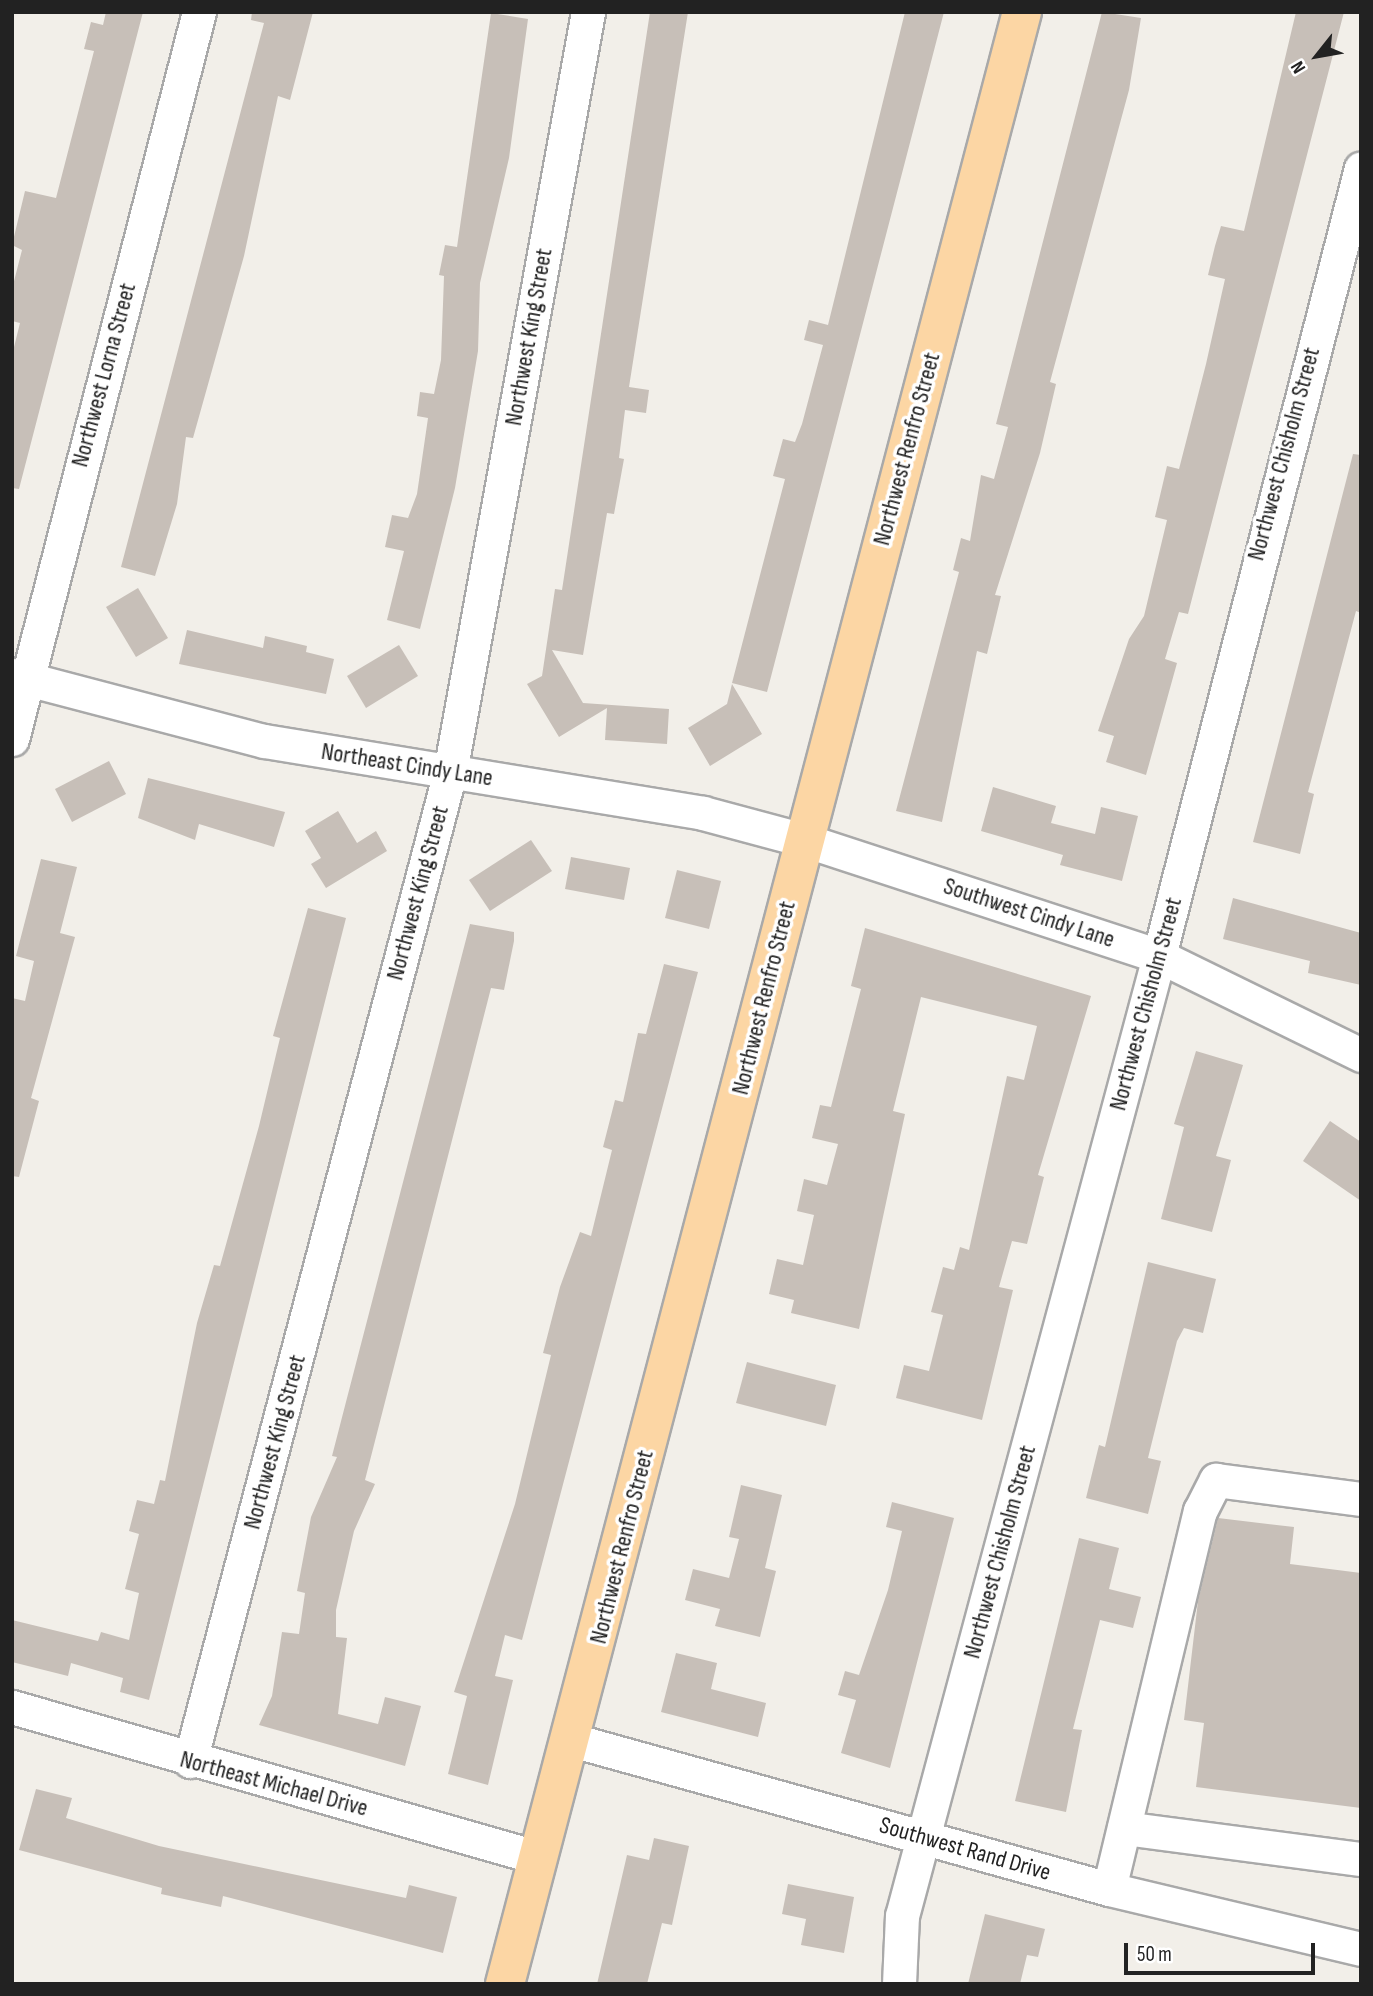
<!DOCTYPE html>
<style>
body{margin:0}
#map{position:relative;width:1373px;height:1996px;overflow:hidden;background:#f2efe9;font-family:"Sofia Sans Condensed",sans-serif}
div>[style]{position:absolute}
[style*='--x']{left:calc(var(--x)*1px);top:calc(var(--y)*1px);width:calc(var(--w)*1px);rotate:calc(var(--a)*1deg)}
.building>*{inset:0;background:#c7bfb8}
.roads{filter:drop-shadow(2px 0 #a9a9a9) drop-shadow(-2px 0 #a9a9a9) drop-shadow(0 2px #a9a9a9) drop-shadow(0 -2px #a9a9a9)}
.minor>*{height:33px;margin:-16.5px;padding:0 16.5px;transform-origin:16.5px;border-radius:16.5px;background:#fff}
.major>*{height:38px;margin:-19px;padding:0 19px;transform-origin:19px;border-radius:19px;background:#fcd6a4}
span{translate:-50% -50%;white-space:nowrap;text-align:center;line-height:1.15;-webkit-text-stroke:7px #fff;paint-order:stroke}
.street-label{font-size:24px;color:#222}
.frame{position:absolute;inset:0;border:14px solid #222;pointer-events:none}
.north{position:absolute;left:1282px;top:21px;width:70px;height:70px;-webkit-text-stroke:5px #fff;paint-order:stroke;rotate:239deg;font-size:19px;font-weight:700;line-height:28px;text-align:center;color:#222}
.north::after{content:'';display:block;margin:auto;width:24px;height:32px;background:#222;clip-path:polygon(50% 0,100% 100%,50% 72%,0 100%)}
.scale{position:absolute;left:1124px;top:1943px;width:191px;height:32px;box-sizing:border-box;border:4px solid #222;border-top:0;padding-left:9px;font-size:21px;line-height:24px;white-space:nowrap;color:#222;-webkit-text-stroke:5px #fff;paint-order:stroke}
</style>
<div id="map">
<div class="building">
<div style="clip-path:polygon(106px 12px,143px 12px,19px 489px,12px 488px,12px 355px,20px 323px,12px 321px,12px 289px,22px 250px,12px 245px,25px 191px,56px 198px,94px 51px,84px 49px,91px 22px,103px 25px)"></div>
<div style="clip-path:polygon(252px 12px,313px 12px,290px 100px,278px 96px,244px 256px,193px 438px,186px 437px,177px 504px,155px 576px,121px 567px,264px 23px,251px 20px)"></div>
<div style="clip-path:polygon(650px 12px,688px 12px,629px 387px,649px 390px,646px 413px,625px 410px,619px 458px,624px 459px,614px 514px,607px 513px,583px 655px,552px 650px,583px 703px,669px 709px,667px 744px,605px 740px,607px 708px,559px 737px,527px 684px,542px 676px,555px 589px,562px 590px)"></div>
<div style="clip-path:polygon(905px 12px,944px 12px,767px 692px,732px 683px,785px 479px,773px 476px,783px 439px,795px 442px,802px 424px,823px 345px,804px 340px,809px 320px,828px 325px)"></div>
<div style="clip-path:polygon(1102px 12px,1141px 18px,1129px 90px,1050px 382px,1056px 384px,1040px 453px,995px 595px,1001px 596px,987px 654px,977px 651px,942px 822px,896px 811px,959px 572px,953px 570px,961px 538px,970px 541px,981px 475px,994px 479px,1008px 427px,996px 424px)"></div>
<div style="clip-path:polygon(1296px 12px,1344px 12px,1188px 614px,1179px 612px,1165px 659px,1177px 663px,1146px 775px,1106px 762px,1114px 736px,1098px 731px,1129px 639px,1144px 616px,1167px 520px,1155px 517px,1167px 466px,1179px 469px,1206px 364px,1225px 279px,1208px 275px,1215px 246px,1221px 226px,1244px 231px)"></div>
<div style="clip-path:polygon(491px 13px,528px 19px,509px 158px,480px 283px,478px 351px,455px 488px,420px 629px,387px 620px,404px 551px,385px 547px,392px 515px,408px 518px,417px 494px,428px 418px,417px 416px,420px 392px,434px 394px,441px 360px,444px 276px,439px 275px,445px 245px,457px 247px)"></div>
<div style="clip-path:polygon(1353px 454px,1361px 455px,1361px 613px,1356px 611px,1308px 792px,1314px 794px,1300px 854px,1253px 842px)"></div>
<div style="clip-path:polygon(138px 588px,168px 638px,136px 657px,106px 607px)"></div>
<div style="clip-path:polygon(187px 630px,263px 648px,265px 636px,307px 646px,306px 652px,334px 659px,326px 694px,179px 664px)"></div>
<div style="clip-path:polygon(399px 645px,418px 676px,366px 708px,347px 676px)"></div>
<div style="clip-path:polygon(732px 684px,762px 734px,710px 766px,688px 728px,727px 704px)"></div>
<div style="clip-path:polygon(109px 761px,126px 794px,72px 822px,55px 789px)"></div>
<div style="clip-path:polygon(148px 778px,285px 812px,274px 847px,199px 824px,195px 840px,138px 818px)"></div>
<div style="clip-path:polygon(993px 787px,1056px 806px,1051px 823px,1095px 834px,1101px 807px,1138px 816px,1122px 881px,1060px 865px,1063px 855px,981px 831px)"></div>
<div style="clip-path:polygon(338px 811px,357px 843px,376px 831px,387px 851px,326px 888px,311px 864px,321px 858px,305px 831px)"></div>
<div style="clip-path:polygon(531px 840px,552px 871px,490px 911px,469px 880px)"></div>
<div style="clip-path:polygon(571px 857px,630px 868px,624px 900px,565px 889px)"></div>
<div style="clip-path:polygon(41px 859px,77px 867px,60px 933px,75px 937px,31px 1098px,39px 1101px,19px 1177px,12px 1176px,12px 998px,25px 1001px,34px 961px,16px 956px)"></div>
<div style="clip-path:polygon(677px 870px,721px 881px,709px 929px,665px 918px)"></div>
<div style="clip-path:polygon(1233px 898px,1361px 933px,1361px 985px,1308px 973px,1310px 961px,1223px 939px)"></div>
<div style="clip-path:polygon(308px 908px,346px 918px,149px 1700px,120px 1692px,123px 1678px,71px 1663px,68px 1676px,12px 1662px,12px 1620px,98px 1641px,101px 1632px,129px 1640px,139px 1593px,125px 1589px,139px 1534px,129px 1531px,137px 1500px,154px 1504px,160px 1480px,165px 1481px,197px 1323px,214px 1265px,220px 1266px,259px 1126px,280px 1038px,273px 1036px)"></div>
<div style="clip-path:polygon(470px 924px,514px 932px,514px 941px,504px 990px,491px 988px,365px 1480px,375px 1484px,354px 1531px,336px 1610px,336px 1637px,347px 1638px,338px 1714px,378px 1724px,385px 1697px,421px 1706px,405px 1766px,259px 1725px,272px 1696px,282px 1632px,299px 1634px,305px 1593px,297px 1591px,311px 1517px,337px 1457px,332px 1456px,347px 1398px)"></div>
<div style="clip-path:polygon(865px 928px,1091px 996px,1038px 1175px,1044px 1177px,1027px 1244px,1012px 1241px,999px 1287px,1013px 1290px,982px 1420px,896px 1398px,904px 1365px,929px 1371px,943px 1315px,931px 1312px,943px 1267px,954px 1270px,960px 1247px,969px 1250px,1007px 1076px,1024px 1080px,1037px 1026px,921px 997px,893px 1111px,905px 1114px,859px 1329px,791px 1313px,794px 1300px,769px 1294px,777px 1259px,803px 1265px,814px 1215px,797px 1211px,804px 1179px,827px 1185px,838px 1144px,812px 1138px,820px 1105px,831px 1107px,861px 989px,851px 986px)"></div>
<div style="clip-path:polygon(664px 964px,698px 972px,522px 1640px,505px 1635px,495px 1676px,513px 1680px,488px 1785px,448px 1774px,467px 1696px,454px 1692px,515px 1504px,551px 1355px,543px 1353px,560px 1287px,580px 1232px,591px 1236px,612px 1150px,603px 1147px,615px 1100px,623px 1102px,638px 1033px,646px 1034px)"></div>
<div style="clip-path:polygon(1196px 1051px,1243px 1065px,1216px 1156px,1231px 1160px,1212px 1232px,1161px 1219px,1184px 1127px,1174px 1124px)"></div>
<div style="clip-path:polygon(1330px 1121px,1361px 1142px,1361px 1201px,1303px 1161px)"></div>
<div style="clip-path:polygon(1148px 1262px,1216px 1279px,1203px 1333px,1184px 1328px,1177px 1341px,1148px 1458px,1161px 1461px,1148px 1514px,1086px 1498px,1099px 1445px,1105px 1447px)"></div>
<div style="clip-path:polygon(747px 1362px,836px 1385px,826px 1426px,736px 1403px)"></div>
<div style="clip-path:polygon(741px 1485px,782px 1495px,765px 1568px,776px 1571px,760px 1637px,715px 1626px,720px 1609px,685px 1600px,693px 1569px,729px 1578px,739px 1539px,729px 1537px)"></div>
<div style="clip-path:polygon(892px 1502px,954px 1518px,890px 1768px,841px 1753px,856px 1700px,838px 1695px,845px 1671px,859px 1675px,888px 1590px,902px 1531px,886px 1527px)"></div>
<div style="clip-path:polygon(1218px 1518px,1294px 1527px,1290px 1564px,1361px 1573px,1361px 1808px,1196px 1787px,1204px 1723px,1184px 1720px,1198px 1601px)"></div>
<div style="clip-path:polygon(1079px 1538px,1119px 1548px,1109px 1589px,1141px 1597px,1133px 1628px,1100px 1620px,1073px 1729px,1082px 1730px,1066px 1812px,1015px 1801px)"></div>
<div style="clip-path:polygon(676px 1653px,717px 1663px,711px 1689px,766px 1703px,758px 1737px,661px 1712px)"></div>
<div style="clip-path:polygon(36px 1789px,72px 1798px,66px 1818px,159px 1846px,406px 1898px,409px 1885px,457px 1897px,443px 1953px,223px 1896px,221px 1907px,161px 1894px,162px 1888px,19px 1850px)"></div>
<div style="clip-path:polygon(654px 1838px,689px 1846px,672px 1925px,662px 1923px,647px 1984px,597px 1984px,627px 1855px,649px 1860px)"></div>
<div style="clip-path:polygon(788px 1884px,854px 1897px,844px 1953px,801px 1945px,806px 1919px,782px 1914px)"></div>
<div style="clip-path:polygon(985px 1914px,1045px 1929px,1038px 1957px,1027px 1955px,1020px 1984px,968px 1984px)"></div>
</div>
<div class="roads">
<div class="minor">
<div style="--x:12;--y:675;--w:260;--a:14.7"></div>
<div style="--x:264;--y:741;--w:445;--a:9.3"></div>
<div style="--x:703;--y:813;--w:105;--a:15"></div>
<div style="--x:804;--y:840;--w:373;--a:18.1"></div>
<div style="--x:1159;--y:956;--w:225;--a:26.1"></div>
<div style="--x:12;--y:739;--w:751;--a:-75.58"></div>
<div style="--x:12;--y:1707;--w:545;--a:15.97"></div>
<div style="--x:572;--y:1740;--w:557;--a:15.51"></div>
<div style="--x:1109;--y:1889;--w:259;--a:13.4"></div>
<div style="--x:190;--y:1761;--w:1023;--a:-75.27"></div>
<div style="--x:450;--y:772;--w:772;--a:-79.71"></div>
<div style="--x:1124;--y:1828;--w:239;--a:7.5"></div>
<div style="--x:1109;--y:1889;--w:389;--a:-76.5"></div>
<div style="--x:1200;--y:1511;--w:35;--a:-63"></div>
<div style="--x:1216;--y:1480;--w:146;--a:7.5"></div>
<div style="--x:899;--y:1984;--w:68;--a:-87.5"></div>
<div style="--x:902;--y:1916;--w:994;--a:-75.01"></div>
<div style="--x:1159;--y:956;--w:813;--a:-75.62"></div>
</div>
<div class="major">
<div style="--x:505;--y:1984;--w:2039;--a:-75.31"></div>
</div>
</div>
<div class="street-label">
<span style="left:529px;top:337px;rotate:-80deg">Northwest King Street</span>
<span style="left:104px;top:375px;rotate:-75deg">Northwest Lorna Street</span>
<span style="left:907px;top:449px;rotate:-75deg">Northwest Renfro Street</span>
<span style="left:1284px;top:454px;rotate:-75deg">Northwest Chisholm Street</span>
<span style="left:407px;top:765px;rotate:9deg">Northeast Cindy Lane</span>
<span style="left:418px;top:893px;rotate:-75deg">Northwest King Street</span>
<span style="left:1029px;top:913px;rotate:18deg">Southwest Cindy Lane</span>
<span style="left:764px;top:998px;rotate:-76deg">Northwest Renfro Street</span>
<span style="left:1146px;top:1004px;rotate:-75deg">Northwest Chisholm Street</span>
<span style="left:275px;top:1442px;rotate:-75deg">Northwest King Street</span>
<span style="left:622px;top:1547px;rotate:-76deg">Northwest Renfro Street</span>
<span style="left:1000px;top:1552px;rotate:-75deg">Northwest Chisholm Street</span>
<span style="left:274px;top:1784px;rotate:15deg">Northeast Michael Drive</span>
<span style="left:965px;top:1849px;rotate:16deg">Southwest Rand Drive</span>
</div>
<div class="frame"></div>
<div class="north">N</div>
<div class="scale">50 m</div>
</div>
